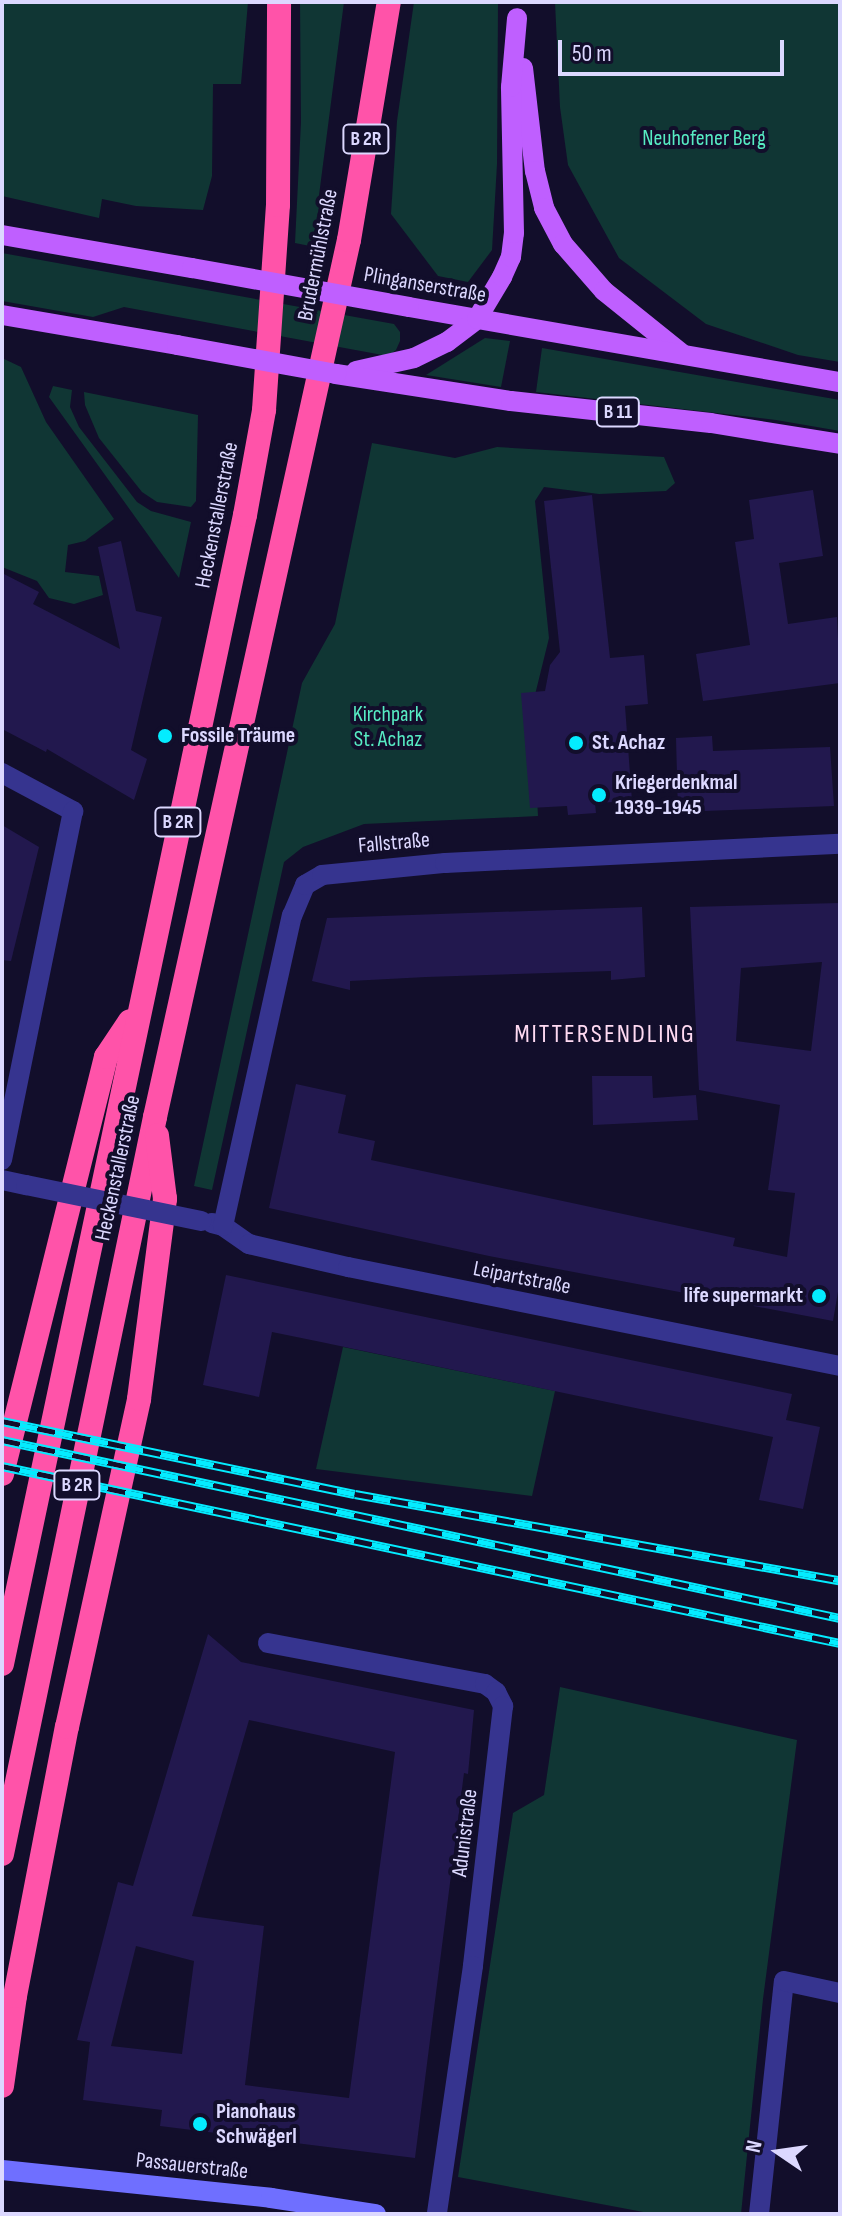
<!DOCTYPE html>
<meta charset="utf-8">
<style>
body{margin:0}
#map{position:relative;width:842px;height:2216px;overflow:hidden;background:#120e2b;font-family:"Sofia Sans Condensed",sans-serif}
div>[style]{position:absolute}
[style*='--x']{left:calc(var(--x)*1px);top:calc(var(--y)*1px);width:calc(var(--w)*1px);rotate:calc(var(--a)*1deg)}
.green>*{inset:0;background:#103634}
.building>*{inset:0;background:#22184e}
.street>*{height:20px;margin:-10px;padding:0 10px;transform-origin:10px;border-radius:10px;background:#36348f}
.secondary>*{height:20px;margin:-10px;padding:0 10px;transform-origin:10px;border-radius:10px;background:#6f6fff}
.primary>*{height:20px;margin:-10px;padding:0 10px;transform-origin:10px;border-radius:10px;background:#bf5fff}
.highway>*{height:24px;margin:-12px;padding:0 12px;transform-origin:12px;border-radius:12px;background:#ff53a9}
.rail>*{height:9px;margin-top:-4.5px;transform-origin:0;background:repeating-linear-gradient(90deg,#120e2b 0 18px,#04ecff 0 36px);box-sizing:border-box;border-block:2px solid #04ecff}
.street-bridge>*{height:20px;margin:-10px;padding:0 10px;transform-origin:10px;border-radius:10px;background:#36348f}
.primary-bridge>*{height:20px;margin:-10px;padding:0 10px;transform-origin:10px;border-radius:10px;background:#bf5fff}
.dots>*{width:22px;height:22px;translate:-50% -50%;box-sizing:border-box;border:4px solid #120e2b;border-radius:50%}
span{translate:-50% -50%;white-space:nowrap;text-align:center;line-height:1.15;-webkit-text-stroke:8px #120e2b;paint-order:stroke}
.shield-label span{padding:2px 6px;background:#120e2b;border:2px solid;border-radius:6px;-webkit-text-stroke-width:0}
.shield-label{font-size:20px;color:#dcd8ff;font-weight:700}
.park-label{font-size:22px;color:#57ecc3}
.street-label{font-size:22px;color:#dcd8ff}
.poi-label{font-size:22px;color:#dcd8ff;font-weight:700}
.left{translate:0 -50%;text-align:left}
.right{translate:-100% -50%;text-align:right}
.quarter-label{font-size:26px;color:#ffdaf2;letter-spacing:2px}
.frame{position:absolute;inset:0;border:4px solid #dcd8ff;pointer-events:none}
.north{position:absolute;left:738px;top:2112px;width:80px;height:80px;-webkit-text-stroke:6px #120e2b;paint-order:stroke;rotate:283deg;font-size:22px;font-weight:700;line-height:32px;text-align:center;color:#dcd8ff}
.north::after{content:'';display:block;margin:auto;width:28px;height:36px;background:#dcd8ff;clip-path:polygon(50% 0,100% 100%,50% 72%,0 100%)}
.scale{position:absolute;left:558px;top:40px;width:226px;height:36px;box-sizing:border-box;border:4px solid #dcd8ff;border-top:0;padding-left:10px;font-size:24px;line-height:28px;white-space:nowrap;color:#dcd8ff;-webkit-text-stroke:6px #120e2b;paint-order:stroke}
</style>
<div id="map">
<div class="green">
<div style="clip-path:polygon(2px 2px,248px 2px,241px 84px,213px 84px,212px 176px,203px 210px,136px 206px,102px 199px,99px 218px,2px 196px)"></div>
<div style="clip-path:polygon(300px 2px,344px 2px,318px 203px,328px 229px,325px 249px,295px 243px,301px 122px)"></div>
<div style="clip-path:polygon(414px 2px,498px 2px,497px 164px,492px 250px,468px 282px,438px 276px,391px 214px,397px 121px)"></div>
<div style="clip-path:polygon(555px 2px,840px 2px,840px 362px,798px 355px,706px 324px,619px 258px,568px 165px,560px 107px)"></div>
<div style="clip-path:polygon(2px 253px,394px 324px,400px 332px,400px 341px,396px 350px,388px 356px,124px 307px,93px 317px,2px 301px)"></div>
<div style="clip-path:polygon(485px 338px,510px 341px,501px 387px,426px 375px)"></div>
<div style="clip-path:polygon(542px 348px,840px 400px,840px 431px,776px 420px,536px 392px)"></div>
<div style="clip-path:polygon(2px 358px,21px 367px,46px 422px,114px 519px,85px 541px,68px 545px,65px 572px,99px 576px,103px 595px,74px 604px,49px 598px,37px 581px,2px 567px)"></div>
<div style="clip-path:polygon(53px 386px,72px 390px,70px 407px,79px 427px,137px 502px,151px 511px,191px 522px,179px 578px,49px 397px)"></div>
<div style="clip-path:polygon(84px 392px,198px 415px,196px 501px,191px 507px,157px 502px,142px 492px,99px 438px,85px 405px)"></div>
<div style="clip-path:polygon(372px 443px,455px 458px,497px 447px,664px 457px,675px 483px,666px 491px,599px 494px,544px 487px,535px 501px,549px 638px,532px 707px,538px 816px,364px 824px,303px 847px,284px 862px,212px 1190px,194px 1186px,302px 683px,335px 624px)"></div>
<div style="clip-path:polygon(343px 1347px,555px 1391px,532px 1496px,316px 1469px)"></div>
<div style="clip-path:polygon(560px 1687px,797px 1740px,763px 1999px,741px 2214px,654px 2214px,458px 2177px,513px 1813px,544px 1795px)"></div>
</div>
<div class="building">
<div style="clip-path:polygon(813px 490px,823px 556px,779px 563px,788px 624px,837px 617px,840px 683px,703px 701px,696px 654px,750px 645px,735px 542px,754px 539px,749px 500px)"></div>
<div style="clip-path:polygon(592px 495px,610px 658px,644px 655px,648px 704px,625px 706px,632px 801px,595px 803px,596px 813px,568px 815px,567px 806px,530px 808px,521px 693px,545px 691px,550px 665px,560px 652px,544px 501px)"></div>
<div style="clip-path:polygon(121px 541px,136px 611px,162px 617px,131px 750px,147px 759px,134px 800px,47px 749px,46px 752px,2px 729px,2px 573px,39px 592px,33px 604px,120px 649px,98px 547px)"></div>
<div style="clip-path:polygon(712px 736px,713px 751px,830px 747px,834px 806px,678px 812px,676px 738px)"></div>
<div style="clip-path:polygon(2px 825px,39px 847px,11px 961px,2px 960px)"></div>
<div style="clip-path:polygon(evenodd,840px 903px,840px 1280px,833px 1321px,489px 1256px,269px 1208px,296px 1084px,346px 1095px,338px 1133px,375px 1141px,371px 1160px,735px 1238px,733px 1246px,787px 1257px,795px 1193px,768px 1190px,780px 1105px,699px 1090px,690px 907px,840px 903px,822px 962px,811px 1051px,736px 1041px,741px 968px,822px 962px)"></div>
<div style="clip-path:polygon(642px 907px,645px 977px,611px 980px,611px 971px,426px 977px,350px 981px,350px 990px,312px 981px,327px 918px)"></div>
<div style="clip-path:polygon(592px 1076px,652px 1076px,653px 1098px,696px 1095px,698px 1120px,593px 1125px)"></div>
<div style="clip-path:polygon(226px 1275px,792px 1394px,786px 1420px,820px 1427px,803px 1509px,759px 1500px,773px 1437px,321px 1342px,272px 1332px,259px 1397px,203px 1385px)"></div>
<div style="clip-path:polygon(evenodd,208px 1634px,241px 1662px,474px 1710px,468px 1774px,464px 1773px,415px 2158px,160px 2126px,162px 2110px,83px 2100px,90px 2042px,77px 2040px,118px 1882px,133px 1886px,208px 1634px,249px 1720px,395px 1752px,349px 2098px,245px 2085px,264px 1926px,192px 1916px,249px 1720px,208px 1634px,136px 1946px,194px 1961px,182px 2054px,111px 2046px,136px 1946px)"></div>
</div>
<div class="street">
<div style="--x:2;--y:773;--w:81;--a:28.2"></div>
<div style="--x:73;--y:811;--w:356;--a:101.5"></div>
<div style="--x:2;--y:1180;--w:25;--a:12"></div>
<div style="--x:212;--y:1223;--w:11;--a:15"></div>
<div style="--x:223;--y:1226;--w:32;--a:35"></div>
<div style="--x:249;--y:1244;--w:102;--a:13.1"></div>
<div style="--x:348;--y:1267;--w:502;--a:11.38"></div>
<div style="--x:223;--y:1226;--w:318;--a:-77.5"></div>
<div style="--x:292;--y:916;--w:34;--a:-67"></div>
<div style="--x:305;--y:885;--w:20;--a:-30"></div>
<div style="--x:322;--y:875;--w:124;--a:-5.6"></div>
<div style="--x:445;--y:863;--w:395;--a:-2.8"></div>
<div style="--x:268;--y:1643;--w:221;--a:10.7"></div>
<div style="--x:485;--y:1684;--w:14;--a:36"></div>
<div style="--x:496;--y:1692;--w:16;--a:63"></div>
<div style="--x:503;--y:1706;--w:262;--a:96.6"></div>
<div style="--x:473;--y:1966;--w:251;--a:98.3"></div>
<div style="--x:759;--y:2214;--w:234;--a:-83.9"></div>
<div style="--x:784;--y:1981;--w:57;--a:12.1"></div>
</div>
<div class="secondary">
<div style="--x:2;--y:2170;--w:270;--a:5.9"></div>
<div style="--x:271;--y:2198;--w:106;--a:8.7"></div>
</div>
<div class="primary">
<div style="--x:523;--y:68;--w:104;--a:83.4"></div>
<div style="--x:535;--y:171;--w:38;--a:76"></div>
<div style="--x:544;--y:208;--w:41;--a:62.2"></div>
<div style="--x:563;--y:244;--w:62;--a:48.9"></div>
<div style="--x:604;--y:291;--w:99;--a:38.8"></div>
<div style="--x:2;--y:235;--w:193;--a:9.9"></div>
<div style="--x:409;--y:307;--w:437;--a:9.9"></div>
<div style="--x:2;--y:315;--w:178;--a:9.7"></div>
<div style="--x:356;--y:371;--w:59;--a:-12.6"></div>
<div style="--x:414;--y:358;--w:37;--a:-26"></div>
<div style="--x:447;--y:342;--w:38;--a:-37"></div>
<div style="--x:477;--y:319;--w:49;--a:-59.2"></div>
<div style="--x:502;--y:277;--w:22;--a:-66"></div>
<div style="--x:511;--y:257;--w:24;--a:-83"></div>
<div style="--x:514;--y:233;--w:146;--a:-91.2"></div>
<div style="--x:511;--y:87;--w:69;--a:-85"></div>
<div style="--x:336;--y:374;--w:177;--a:8.8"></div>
<div style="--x:511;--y:401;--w:201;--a:6.3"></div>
<div style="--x:711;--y:423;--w:131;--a:9.2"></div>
</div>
<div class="highway">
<div style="--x:2;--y:1474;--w:430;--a:-76"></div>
<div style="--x:106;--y:1057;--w:43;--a:-56.3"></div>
<div style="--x:2;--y:1664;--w:1174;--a:-78.06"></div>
<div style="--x:245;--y:515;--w:107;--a:-79.7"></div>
<div style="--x:264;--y:410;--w:205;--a:-86.1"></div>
<div style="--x:278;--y:205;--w:203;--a:-89.7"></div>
<div style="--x:2;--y:1854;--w:753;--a:-78.27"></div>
<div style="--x:155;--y:1117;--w:898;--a:-77.53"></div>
<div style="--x:349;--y:240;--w:241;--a:-80.5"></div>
<div style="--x:2;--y:2086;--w:91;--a:-81.8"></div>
<div style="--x:15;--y:1996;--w:274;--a:-79.1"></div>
<div style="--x:67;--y:1727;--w:336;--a:-77.6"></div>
<div style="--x:139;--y:1399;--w:202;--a:-82.6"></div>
<div style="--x:165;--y:1199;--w:64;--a:-97.2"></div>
</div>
<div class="rail">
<div style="--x:2;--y:1421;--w:360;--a:11.7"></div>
<div style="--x:355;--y:1494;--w:493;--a:10.1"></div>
<div style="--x:2;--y:1440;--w:857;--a:11.99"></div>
<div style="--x:2;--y:1466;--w:856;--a:11.93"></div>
</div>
<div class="street-bridge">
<div style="--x:26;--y:1185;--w:179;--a:11.6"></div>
</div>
<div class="primary-bridge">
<div style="--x:192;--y:268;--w:220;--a:10.2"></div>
<div style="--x:177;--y:345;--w:162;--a:10.3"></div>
</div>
<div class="dots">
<div style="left:165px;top:736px;background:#04ecff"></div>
<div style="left:576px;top:743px;background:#04ecff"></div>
<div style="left:599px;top:795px;background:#04ecff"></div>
<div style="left:819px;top:1296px;background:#04ecff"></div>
<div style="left:200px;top:2124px;background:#04ecff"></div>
</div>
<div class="shield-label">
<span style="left:366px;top:139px">B 2R</span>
<span style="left:618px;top:412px">B 11</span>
<span style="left:178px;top:822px">B 2R</span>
<span style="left:77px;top:1485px">B 2R</span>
</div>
<div class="park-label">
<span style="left:704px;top:139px">Neuhofener Berg</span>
<span style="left:388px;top:727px">Kirchpark<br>St. Achaz</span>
</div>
<div class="street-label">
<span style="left:318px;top:255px;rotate:-79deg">Brudermühlstraße</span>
<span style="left:425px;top:285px;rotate:10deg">Plinganserstraße</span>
<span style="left:217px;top:515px;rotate:-79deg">Heckenstallerstraße</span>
<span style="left:394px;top:843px;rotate:-5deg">Fallstraße</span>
<span style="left:118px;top:1168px;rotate:-78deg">Heckenstallerstraße</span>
<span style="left:522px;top:1278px;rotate:11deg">Leipartstraße</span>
<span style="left:465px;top:1833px;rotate:-83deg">Adunistraße</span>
<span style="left:192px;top:2166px;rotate:6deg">Passauerstraße</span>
</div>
<div class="poi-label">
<span class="left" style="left:181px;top:736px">Fossile Träume</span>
<span class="left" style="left:592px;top:743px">St. Achaz</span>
<span class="left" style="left:615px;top:795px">Kriegerdenkmal<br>1939-1945</span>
<span class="right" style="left:803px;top:1296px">life supermarkt</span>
<span class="left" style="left:216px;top:2124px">Pianohaus<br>Schwägerl</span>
</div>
<div class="quarter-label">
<span style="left:605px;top:1035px">MITTERSENDLING</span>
</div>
<div class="frame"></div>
<div class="north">N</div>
<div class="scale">50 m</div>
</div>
